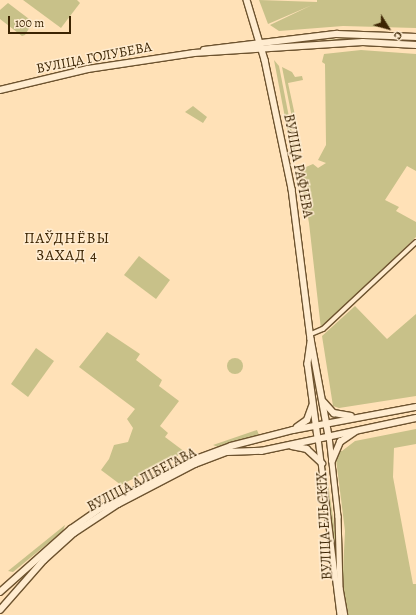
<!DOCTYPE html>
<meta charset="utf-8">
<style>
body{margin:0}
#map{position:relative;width:416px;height:615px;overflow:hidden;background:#ffe1b7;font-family:Alegreya,serif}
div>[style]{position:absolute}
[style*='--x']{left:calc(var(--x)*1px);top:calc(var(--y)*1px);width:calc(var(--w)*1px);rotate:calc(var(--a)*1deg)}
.green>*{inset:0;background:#c8c189}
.round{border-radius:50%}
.roads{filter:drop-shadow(1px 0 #6d532f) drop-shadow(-1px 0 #6d532f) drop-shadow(0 1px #6d532f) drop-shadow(0 -1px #6d532f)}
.minor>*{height:4px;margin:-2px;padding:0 2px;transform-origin:2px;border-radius:2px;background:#ffecd0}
.tertiary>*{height:4.5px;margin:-2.25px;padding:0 2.25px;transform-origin:2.25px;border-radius:2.25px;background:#ffecd0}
.secondary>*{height:5.5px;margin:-2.75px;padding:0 2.75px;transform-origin:2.75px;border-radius:2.75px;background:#ffecd0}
span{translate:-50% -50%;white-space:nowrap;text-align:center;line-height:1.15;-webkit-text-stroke:3px #ffecd0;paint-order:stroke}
.street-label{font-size:14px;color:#3c2402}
.neighbourhood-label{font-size:15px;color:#3c2402;letter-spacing:1px}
.north{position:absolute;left:368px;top:8px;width:40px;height:40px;-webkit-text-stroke:3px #ffecd0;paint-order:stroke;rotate:127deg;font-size:11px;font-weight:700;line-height:16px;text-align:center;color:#3c2402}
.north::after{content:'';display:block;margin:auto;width:14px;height:18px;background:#3c2402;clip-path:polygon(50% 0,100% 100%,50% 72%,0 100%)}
.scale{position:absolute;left:8px;top:16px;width:63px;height:18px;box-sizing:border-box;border:2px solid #3c2402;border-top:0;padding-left:5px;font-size:12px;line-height:14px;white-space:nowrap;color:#3c2402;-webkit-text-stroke:3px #ffecd0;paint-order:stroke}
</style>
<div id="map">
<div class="green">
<div style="clip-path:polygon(23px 0,77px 0,80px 3px,61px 28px)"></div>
<div style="clip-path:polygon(259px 0,317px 2px,317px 0,416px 0,416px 28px,343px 26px,279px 31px,270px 25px,312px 5px,268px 24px)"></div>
<div style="clip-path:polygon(8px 3px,33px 22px,25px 35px,22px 36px,0 19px,0 10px)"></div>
<div style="clip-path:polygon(357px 37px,416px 41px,416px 42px,361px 39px,314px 41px)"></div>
<div style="clip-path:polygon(361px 50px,416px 54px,416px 171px,407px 166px,385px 200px,399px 207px,396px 211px,416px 222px,416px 237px,321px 329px,309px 223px,299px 170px,313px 164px,318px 168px,326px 163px,318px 160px,326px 145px,325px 64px,322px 62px,324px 54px)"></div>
<div style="clip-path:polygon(274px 60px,279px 66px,296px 153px,291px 149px)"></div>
<div style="clip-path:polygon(282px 67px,292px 72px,295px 77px,302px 76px,303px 80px,288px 83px,302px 148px,299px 153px)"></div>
<div style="clip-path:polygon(193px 106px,207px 117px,203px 123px,185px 112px)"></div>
<div style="clip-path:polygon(139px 256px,170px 280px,156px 299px,124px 275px)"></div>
<div style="clip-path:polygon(355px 306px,387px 339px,416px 314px,416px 396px,339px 408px,333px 406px,322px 336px)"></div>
<div style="clip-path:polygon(107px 332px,140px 354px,136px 360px,162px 380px,159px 386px,179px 401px,160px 426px,168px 433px,165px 437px,185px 452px,121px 485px,101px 470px,109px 459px,114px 445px,128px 442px,133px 428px,127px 419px,135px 409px,79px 367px)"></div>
<div style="clip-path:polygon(36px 348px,54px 361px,28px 397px,11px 384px)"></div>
<div class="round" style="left:227px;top:358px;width:16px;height:16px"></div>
<div style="clip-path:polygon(416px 429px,416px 444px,394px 448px,393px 477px,413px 584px,416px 584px,416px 615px,347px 615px,342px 591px,345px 531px,336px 459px,339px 450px,342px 451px,355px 441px)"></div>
<div style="clip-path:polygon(257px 430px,259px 435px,218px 447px,213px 445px)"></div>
<div style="clip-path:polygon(323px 448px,336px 539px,339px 583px,336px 584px,334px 539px)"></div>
<div style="clip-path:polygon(65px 525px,63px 531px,13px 572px,8px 571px)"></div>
</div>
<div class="roads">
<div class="minor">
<div style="--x:311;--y:334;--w:13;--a:-23"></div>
<div style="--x:323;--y:329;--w:127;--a:-43.1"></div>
</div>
<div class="tertiary">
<div style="--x:329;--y:436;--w:81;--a:83.6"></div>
<div style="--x:338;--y:516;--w:72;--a:88.4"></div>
<div style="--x:340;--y:588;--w:27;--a:80"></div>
<div style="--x:318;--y:438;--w:178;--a:82.9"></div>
</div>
<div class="secondary">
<div style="--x:247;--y:0;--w:63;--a:73.3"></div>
<div style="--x:265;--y:60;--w:132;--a:78.2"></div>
<div style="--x:292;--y:189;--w:151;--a:82.8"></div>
<div style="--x:311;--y:339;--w:99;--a:79.5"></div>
<div style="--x:204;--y:50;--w:134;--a:-6.9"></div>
<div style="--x:337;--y:34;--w:79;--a:2.2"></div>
<div style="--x:0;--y:90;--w:90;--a:-13.4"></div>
<div style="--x:88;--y:69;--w:107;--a:-8.6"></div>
<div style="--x:194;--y:53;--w:169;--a:-3.7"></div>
<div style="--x:363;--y:42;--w:53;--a:3.2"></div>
<div style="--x:311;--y:342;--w:22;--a:98"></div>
<div style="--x:308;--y:364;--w:75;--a:82.3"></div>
<div style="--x:324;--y:402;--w:15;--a:48"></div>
<div style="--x:334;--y:413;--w:17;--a:10"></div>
<div style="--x:297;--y:427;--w:12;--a:-35"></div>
<div style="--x:307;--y:420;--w:15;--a:-70"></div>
<div style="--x:292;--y:446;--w:15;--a:11"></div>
<div style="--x:307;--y:449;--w:21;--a:43"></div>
<div style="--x:332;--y:461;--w:21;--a:-67"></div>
<div style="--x:340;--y:442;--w:18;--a:-34"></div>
<div style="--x:0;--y:592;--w:95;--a:-41.6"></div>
<div style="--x:71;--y:529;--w:35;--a:-35"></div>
<div style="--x:100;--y:509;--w:105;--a:-27.8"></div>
<div style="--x:193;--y:460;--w:40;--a:-20.2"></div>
<div style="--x:231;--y:446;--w:64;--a:-14.5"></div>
<div style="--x:293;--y:430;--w:125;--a:-10.6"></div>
<div style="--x:0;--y:610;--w:67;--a:-48.7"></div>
<div style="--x:44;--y:560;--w:40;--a:-42"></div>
<div style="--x:74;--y:533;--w:53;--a:-33.4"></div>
<div style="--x:118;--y:504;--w:87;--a:-27.5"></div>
<div style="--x:195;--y:464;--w:34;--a:-21"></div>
<div style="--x:227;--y:452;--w:34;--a:-2"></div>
<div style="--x:261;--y:451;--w:158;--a:-12"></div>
</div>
</div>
<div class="street-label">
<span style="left:94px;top:58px;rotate:-11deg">ВУЛІЦА ГОЛУБЕВА</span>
<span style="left:298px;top:166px;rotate:79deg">ВУЛІЦА РАФІЕВА</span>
<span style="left:142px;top:480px;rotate:-28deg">ВУЛІЦА АЛІБЕГАВА</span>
<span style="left:325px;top:526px;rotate:-93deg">ВУЛІЦА ЕЛЬСКІХ</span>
</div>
<div class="neighbourhood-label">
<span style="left:67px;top:247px">ПАЎДНЁВЫ<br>ЗАХАД 4</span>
</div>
<div class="north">С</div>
<div class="scale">100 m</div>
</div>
